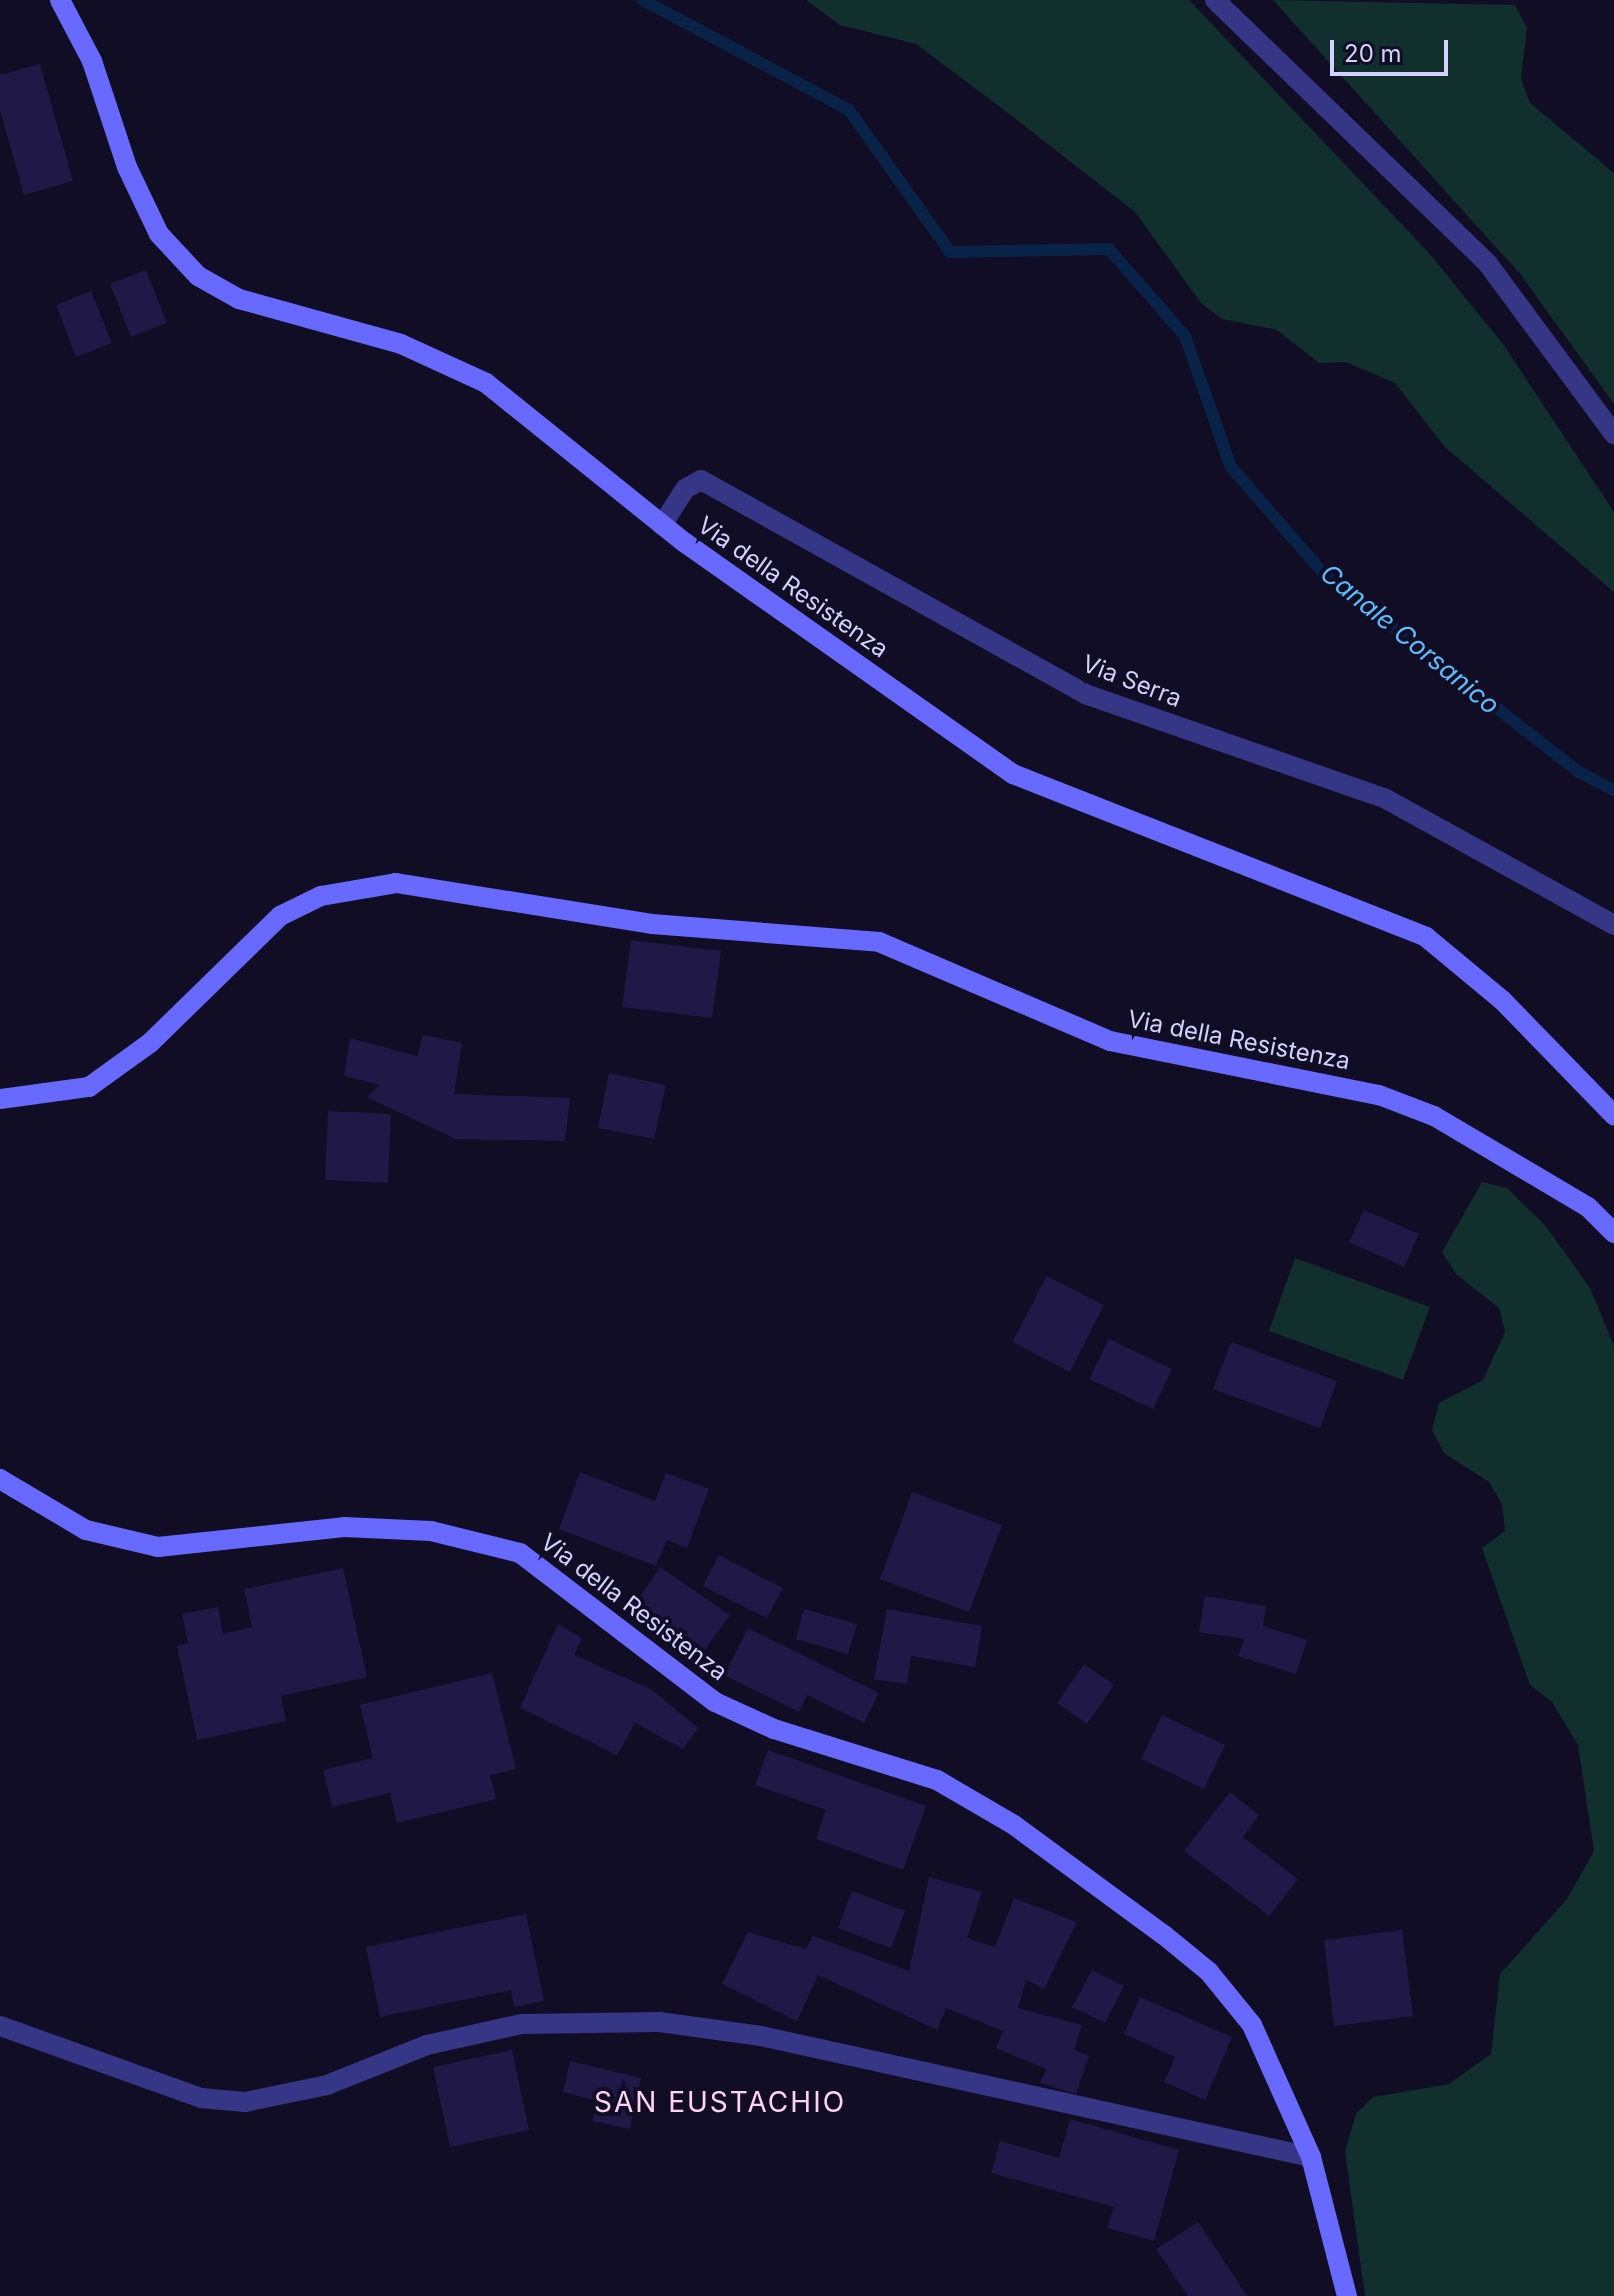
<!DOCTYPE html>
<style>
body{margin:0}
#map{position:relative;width:1614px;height:2296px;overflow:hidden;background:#100d25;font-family:Inter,sans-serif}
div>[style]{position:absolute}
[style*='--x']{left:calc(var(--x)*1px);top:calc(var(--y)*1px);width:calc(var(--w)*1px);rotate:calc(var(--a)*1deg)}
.green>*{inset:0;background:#102f2d}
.stream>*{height:12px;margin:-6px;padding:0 6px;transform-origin:6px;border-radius:6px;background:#092248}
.building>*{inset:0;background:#201847}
.street>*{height:20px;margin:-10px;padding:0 10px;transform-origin:10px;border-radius:10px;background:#363686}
.secondary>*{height:20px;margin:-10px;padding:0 10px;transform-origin:10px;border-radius:10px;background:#686aff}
span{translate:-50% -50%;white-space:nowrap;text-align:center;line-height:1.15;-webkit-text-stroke:8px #100d25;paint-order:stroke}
.street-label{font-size:24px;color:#d5d1ff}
.water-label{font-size:26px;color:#5fbbff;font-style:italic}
.quarter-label{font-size:28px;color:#ffd3f1;letter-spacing:2px}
.scale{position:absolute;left:1330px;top:40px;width:118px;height:36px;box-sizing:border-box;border:4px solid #d5d1ff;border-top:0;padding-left:10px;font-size:24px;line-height:28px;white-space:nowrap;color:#d5d1ff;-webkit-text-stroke:6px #100d25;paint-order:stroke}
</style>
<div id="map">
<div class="green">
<div style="clip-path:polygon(806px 0,1189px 0,1429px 253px,1503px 344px,1614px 512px,1614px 592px,1444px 446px,1395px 383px,1346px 362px,1319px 363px,1277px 330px,1222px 319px,1201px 303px,1135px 212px,1008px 113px,916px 44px,840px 25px)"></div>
<div style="clip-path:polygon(1273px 0,1515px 5px,1527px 28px,1521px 79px,1530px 103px,1614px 173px,1614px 404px,1521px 275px)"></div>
<div style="clip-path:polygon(1482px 1182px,1507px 1188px,1545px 1225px,1590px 1288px,1614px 1346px,1614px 2296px,1365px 2296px,1345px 2151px,1356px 2114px,1373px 2097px,1449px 2084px,1491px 2054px,1500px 1974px,1567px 1899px,1594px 1851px,1578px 1745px,1552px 1702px,1530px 1685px,1482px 1548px,1505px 1531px,1502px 1504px,1489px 1482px,1444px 1453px,1432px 1430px,1439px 1403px,1483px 1380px,1505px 1332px,1499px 1308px,1456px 1274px,1442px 1252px)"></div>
<div style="clip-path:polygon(1295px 1258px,1430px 1307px,1403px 1380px,1269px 1331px)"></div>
</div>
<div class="stream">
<div style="--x:643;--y:0;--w:234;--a:28.1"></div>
<div style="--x:849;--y:110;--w:174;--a:54.6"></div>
<div style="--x:950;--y:252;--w:159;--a:-1.1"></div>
<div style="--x:1109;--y:249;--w:116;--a:48.9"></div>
<div style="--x:1185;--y:336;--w:139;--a:70.7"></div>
<div style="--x:1231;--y:467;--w:143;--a:49"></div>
<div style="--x:1325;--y:575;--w:321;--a:37.8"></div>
<div style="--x:1579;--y:772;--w:40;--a:28"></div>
</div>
<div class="building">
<div style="clip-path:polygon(40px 64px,73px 181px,24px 195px,0 110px,0 75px)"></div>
<div style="clip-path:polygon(146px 270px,167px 323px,131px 337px,110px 284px)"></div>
<div style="clip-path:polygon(91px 291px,112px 343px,76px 357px,56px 305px)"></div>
<div style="clip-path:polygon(631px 940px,721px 951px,712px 1018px,622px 1007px)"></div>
<div style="clip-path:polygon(423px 1035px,462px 1043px,454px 1094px,570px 1098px,565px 1141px,455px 1139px,367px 1097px,380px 1085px,344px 1076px,350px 1038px,417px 1056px)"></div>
<div style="clip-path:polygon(609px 1073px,666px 1085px,654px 1139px,598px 1128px)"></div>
<div style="clip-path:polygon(328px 1111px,391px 1114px,388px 1183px,325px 1180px)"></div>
<div style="clip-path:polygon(1364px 1210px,1419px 1234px,1404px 1267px,1349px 1242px)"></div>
<div style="clip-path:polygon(1047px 1276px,1104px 1305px,1070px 1372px,1012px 1342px)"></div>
<div style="clip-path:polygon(1109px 1339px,1172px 1369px,1153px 1409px,1089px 1379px)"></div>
<div style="clip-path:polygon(1231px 1342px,1337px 1381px,1320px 1428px,1213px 1389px)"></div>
<div style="clip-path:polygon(580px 1472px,655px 1501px,666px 1473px,709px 1489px,687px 1548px,667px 1540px,656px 1566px,559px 1529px)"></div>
<div style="clip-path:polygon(912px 1492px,1002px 1525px,969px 1612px,880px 1579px)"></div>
<div style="clip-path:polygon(719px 1555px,783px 1588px,767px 1618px,703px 1586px)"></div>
<div style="clip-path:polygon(660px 1567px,730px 1615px,701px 1655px,633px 1607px)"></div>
<div style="clip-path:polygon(343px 1568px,367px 1677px,281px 1696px,286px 1721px,197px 1740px,177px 1646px,188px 1643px,182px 1614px,218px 1607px,223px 1634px,252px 1627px,244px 1589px)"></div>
<div style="clip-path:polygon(1205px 1596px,1266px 1606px,1263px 1626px,1307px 1640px,1296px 1674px,1238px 1656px,1244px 1639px,1199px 1632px)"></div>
<div style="clip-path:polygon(804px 1609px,857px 1624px,848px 1654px,796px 1639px)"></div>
<div style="clip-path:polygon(887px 1609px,982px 1626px,975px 1667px,911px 1656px,907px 1684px,874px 1679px)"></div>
<div style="clip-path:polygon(558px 1624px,582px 1638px,574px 1655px,651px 1689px,698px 1728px,683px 1749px,635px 1723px,617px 1755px,520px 1708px)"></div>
<div style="clip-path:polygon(748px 1628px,879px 1693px,864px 1723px,807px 1695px,799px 1712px,724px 1675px)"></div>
<div style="clip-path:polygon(1084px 1664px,1114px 1685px,1087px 1724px,1057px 1703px)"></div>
<div style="clip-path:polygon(492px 1673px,516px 1769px,490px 1775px,496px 1799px,397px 1823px,390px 1793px,332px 1807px,323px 1770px,373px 1758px,360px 1705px)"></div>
<div style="clip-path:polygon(1162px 1715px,1225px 1745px,1204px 1789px,1141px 1759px)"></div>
<div style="clip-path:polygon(768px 1750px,926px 1806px,903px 1870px,816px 1839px,826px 1810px,755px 1785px)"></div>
<div style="clip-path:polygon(1230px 1792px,1259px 1815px,1243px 1837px,1298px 1879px,1269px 1916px,1184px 1851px)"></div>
<div style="clip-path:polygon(929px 1877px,982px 1892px,967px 1938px,995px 1947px,1014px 1898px,1077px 1922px,1044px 1989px,1026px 1980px,1018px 2008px,1082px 2025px,1074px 2050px,1089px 2056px,1076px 2094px,1040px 2083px,1046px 2069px,996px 2048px,1003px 2031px,946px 2008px,937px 2030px,818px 1975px,797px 2021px,722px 1984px,748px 1932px,806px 1949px,813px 1936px,909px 1971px)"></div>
<div style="clip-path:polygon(852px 1891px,905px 1911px,891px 1948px,838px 1928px)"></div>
<div style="clip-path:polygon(526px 1914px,544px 2001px,514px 2007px,511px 1990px,380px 2017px,366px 1947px)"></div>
<div style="clip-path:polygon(1402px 1930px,1413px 2016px,1334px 2026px,1324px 1940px)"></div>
<div style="clip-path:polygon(1092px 1970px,1124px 1986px,1105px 2023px,1072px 2007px)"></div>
<div style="clip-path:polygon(1140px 1997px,1232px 2037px,1205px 2100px,1164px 2082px,1175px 2057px,1124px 2034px)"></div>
<div style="clip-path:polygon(512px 2050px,529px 2130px,450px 2147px,433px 2067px)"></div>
<div style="clip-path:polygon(570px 2061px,641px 2078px,630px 2129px,593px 2121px,597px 2101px,563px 2092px)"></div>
<div style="clip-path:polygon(1070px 2119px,1179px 2150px,1154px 2241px,1107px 2228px,1114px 2207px,991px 2173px,1000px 2141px,1059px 2158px)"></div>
<div style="clip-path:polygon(1198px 2222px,1247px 2296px,1188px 2296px,1156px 2249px)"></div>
</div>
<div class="street">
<div style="--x:1215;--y:0;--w:380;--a:44"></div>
<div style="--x:1488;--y:264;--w:212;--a:53.5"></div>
<div style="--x:662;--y:525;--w:43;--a:-57.4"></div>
<div style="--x:685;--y:489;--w:18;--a:-29"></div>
<div style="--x:701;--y:480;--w:440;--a:29.1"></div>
<div style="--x:1085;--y:694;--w:319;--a:19.2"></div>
<div style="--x:1386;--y:799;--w:260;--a:28.9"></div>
<div style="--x:0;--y:2026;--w:214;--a:19.7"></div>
<div style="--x:201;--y:2098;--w:44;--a:5.2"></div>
<div style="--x:245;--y:2102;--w:84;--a:-11.7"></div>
<div style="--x:327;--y:2085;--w:108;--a:-21.8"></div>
<div style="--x:427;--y:2045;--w:97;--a:-12.5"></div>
<div style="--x:522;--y:2024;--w:137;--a:-0.8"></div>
<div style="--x:659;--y:2022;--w:103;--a:7.8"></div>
<div style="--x:761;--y:2036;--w:563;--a:12.41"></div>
</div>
<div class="secondary">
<div style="--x:60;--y:0;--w:69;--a:62.3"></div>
<div style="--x:92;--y:61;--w:112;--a:71.7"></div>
<div style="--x:127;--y:167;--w:74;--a:64.5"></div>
<div style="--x:159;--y:234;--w:57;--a:47.1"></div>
<div style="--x:198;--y:276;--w:47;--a:29.3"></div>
<div style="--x:239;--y:299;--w:168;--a:15.5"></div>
<div style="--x:401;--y:344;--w:94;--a:24.6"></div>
<div style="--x:486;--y:383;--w:254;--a:38.8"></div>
<div style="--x:684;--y:542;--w:403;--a:35.2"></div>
<div style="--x:1013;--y:774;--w:444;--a:21.5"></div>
<div style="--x:1426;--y:937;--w:99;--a:39.7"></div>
<div style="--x:1502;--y:1000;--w:161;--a:45.8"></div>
<div style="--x:0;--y:1099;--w:90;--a:-7.7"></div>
<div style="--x:89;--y:1087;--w:75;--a:-35.8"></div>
<div style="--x:150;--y:1043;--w:182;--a:-44.3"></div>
<div style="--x:280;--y:916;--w:46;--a:-26"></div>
<div style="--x:321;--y:896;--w:76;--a:-9.8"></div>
<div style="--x:396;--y:883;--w:259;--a:9.1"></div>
<div style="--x:652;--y:924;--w:228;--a:4.5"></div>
<div style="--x:879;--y:942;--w:251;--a:23.2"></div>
<div style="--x:1110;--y:1041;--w:274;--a:11.4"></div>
<div style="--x:1379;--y:1095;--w:59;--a:20.9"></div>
<div style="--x:1434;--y:1116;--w:179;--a:30.6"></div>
<div style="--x:1588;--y:1207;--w:37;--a:45"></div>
<div style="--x:0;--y:1479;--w:100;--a:30.7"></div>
<div style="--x:86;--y:1530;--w:74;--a:13.3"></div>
<div style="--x:158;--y:1547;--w:187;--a:-6.1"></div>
<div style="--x:344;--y:1527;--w:87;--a:2.6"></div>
<div style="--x:431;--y:1531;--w:92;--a:13.9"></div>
<div style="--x:520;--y:1553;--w:245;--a:37.4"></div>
<div style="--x:715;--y:1702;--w:65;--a:24.6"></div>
<div style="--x:774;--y:1729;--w:171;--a:17.4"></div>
<div style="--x:937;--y:1780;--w:89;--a:30.3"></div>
<div style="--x:1014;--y:1825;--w:186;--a:36.3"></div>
<div style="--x:1164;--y:1935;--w:58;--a:39.4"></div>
<div style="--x:1209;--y:1972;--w:68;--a:50.9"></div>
<div style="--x:1252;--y:2025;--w:145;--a:65.9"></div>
<div style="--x:1311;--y:2157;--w:144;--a:75.5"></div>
</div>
<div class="street-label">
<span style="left:793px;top:587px;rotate:35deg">Via della Resistenza</span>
<span style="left:1132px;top:681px;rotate:21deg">Via Serra</span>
<span style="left:1239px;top:1040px;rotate:11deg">Via della Resistenza</span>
<span style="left:634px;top:1607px;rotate:37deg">Via della Resistenza</span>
</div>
<div class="water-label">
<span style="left:1410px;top:639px;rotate:39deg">Canale Corsanico</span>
</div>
<div class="quarter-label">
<span style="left:720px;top:2102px">SAN EUSTACHIO</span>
</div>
<div class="scale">20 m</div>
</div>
